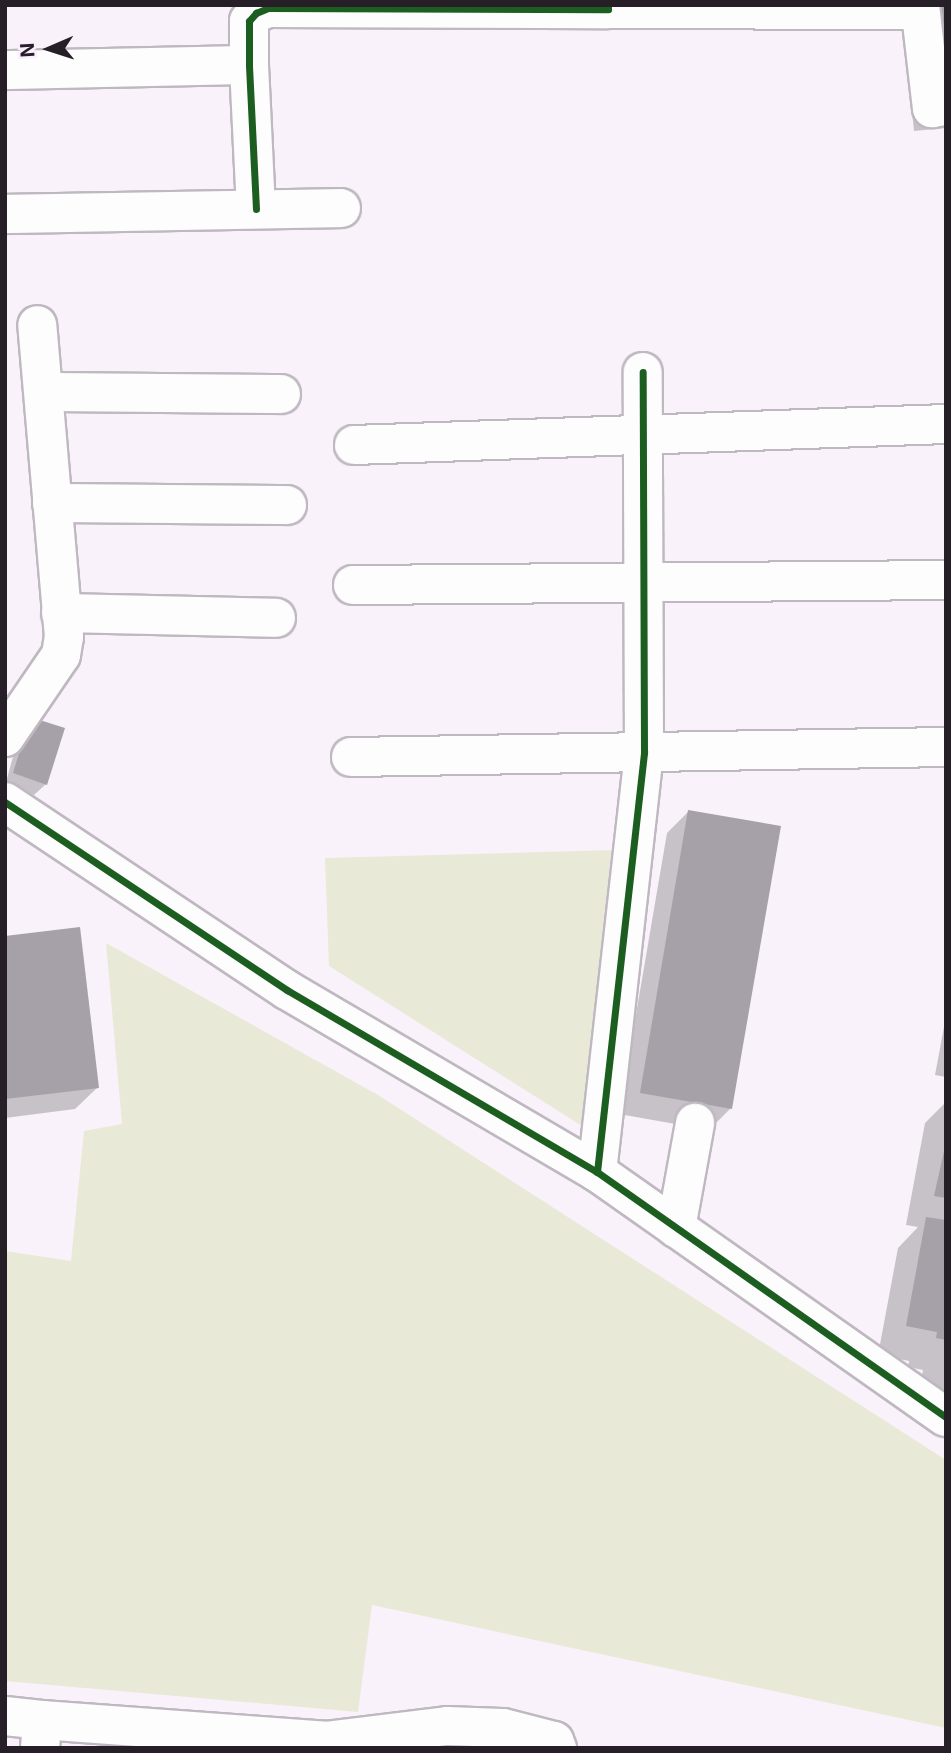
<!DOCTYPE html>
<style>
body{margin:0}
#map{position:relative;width:951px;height:1753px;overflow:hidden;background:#f9f2fa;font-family:Inter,sans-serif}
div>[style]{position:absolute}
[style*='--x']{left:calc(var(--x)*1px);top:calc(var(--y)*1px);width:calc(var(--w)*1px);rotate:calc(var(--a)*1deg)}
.green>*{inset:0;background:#e9e9d7}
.shadow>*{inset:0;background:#0003}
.building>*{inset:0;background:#a6a0a8}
.roads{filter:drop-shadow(2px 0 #bfb8c1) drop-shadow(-2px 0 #bfb8c1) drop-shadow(0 2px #bfb8c1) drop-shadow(0 -2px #bfb8c1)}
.minor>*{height:38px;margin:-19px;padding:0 19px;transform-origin:19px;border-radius:19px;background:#fefdfe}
.cycleway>*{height:7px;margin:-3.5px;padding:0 3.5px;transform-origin:3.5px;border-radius:3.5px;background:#1b5e20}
span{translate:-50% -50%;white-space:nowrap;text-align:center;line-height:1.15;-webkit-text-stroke:7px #fbeefe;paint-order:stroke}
.frame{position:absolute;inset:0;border:7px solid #261f28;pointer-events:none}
.north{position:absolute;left:14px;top:14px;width:70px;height:70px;-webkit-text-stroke:5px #fbeefe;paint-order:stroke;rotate:267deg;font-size:19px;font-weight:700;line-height:28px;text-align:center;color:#261f28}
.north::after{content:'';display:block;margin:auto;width:24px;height:32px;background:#261f28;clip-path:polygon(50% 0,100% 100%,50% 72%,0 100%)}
</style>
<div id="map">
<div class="green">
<div style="clip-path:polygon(615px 850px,582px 1126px,329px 966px,325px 858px)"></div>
<div style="clip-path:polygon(106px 943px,378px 1095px,946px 1460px,946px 1728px,372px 1605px,358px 1712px,5px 1681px,5px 1251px,71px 1261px,84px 1131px,122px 1124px)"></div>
</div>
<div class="shadow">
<div style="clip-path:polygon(946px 5px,946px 128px,914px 131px,904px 31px)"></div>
<div style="clip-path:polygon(20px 731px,46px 784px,34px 795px,5px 786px)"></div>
<div style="clip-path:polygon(688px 812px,731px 1108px,709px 1130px,619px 1114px,667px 833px)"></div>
<div style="clip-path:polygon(5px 937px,97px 1088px,75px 1109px,5px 1118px)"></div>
<div style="clip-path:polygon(946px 1016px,946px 1077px,935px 1075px)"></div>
<div style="clip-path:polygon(946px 1102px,946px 1393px,920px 1388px,923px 1370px,908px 1367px,909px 1361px,878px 1355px,898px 1248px,918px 1227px,906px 1225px,925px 1123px)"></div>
</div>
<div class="building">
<div style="clip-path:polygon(933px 5px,946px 5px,946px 102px)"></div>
<div style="clip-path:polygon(30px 717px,65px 728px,47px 785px,13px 773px)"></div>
<div style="clip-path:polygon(688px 810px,781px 826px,732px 1109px,640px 1093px)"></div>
<div style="clip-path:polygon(80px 927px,99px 1088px,5px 1099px,5px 936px)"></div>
<div style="clip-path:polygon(946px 1142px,946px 1198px,934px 1196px)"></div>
<div style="clip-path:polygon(926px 1217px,946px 1220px,946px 1340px,936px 1338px,937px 1332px,906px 1326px)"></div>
</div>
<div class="roads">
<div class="minor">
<div style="--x:920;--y:5;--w:104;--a:83.4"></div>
<div style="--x:932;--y:108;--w:14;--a:-8"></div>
<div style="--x:608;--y:9;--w:312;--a:0.2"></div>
<div style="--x:5;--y:70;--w:244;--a:-1.2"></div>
<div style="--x:256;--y:209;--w:144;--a:-92.8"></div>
<div style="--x:249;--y:65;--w:44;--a:-90"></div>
<div style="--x:249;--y:21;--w:11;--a:-49"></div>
<div style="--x:256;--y:13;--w:13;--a:-23"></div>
<div style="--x:268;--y:8;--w:340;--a:0.2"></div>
<div style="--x:608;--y:9;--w:4;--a:-90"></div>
<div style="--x:5;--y:214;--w:336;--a:-1"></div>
<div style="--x:44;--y:392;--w:237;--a:0.5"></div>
<div style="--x:354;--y:445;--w:592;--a:-2.03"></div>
<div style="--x:52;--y:503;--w:235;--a:0.5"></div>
<div style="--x:353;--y:585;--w:593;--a:-0.48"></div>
<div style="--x:61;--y:613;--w:215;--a:1.3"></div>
<div style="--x:5;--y:737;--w:99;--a:-55.7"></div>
<div style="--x:61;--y:655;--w:18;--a:-81"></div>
<div style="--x:64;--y:637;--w:313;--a:-94.9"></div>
<div style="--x:351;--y:757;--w:595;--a:-0.96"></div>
<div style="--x:5;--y:802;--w:339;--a:33.7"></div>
<div style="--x:287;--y:990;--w:359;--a:30.4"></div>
<div style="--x:597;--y:1172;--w:426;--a:35.1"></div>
<div style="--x:597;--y:1172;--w:422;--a:-83.6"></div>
<div style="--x:644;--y:753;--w:381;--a:-90.2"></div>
<div style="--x:676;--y:1228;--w:107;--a:-79.7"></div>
<div style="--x:5;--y:1716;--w:37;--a:6"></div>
<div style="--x:42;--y:1720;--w:28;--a:94"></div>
<div style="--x:42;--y:1720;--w:284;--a:4.2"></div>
<div style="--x:325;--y:1741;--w:123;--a:-7"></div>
<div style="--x:447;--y:1726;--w:56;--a:2"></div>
<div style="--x:503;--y:1728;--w:53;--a:14.3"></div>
<div style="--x:554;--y:1741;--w:8;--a:67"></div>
</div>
</div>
<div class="cycleway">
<div style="--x:256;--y:209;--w:144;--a:-92.8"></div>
<div style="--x:249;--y:65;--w:44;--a:-90"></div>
<div style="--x:249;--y:21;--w:11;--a:-49"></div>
<div style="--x:256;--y:13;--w:13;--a:-23"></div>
<div style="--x:268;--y:8;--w:340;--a:0.2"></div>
<div style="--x:608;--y:9;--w:4;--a:-90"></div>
<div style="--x:5;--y:802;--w:339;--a:33.7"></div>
<div style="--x:287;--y:990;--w:359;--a:30.4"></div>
<div style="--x:597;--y:1172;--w:426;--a:35.1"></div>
<div style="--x:597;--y:1172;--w:422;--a:-83.6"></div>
<div style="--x:644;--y:753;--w:381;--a:-90.2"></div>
</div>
<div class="frame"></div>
<div class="north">N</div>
</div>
